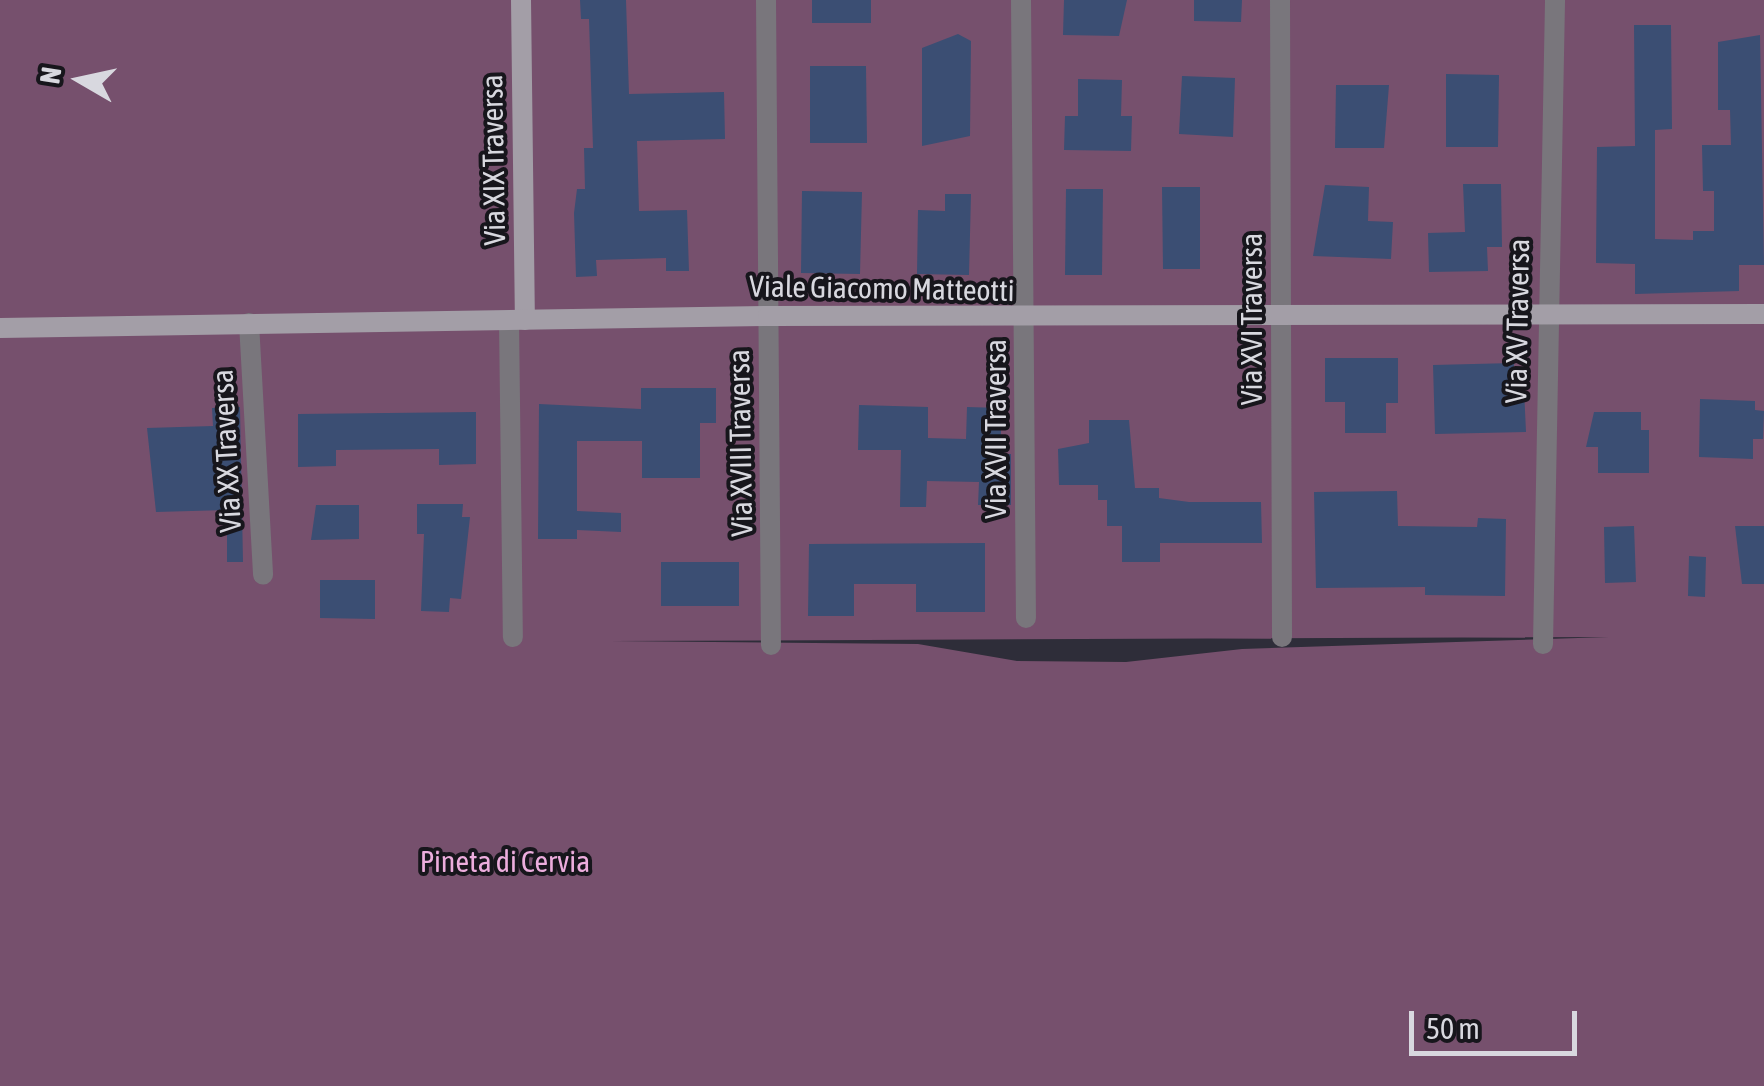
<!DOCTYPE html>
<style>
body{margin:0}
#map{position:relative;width:1764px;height:1086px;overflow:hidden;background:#2e2d39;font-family:"Asap Condensed",sans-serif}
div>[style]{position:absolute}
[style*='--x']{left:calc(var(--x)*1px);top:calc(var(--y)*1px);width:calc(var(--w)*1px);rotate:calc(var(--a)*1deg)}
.forest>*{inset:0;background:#76506d}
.building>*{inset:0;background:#3b4e73}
.street>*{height:20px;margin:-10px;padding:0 10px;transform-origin:10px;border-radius:10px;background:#79767c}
.secondary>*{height:20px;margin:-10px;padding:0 10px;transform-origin:10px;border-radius:10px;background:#a39ea7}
span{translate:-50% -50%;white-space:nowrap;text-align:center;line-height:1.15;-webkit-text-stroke:8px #17161c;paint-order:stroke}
.street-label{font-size:30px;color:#d8d8df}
.park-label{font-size:30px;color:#ecaddd}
.north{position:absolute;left:30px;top:30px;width:100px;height:100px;-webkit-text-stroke:8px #17161c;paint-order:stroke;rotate:279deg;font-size:28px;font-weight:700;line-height:40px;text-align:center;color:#d8d8df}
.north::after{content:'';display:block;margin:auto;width:35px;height:45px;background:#d8d8df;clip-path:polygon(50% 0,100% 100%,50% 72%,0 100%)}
.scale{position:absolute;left:1409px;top:1011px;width:168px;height:45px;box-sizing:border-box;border:5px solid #d8d8df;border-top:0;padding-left:12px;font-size:30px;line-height:35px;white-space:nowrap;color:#d8d8df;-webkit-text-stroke:8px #17161c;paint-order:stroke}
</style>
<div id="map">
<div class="forest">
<div style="clip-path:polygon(evenodd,0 0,1764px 0,1764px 1086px,0 1086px,0 0,1609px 637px,1242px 649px,1126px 662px,1017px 661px,918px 644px,610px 641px,1609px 637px)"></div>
</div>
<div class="building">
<div style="clip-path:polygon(580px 0,626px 0,629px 94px,724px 92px,725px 139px,637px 141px,639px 211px,687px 210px,689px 271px,666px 271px,666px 258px,596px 260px,597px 276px,576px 277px,574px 213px,577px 189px,585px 189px,584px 148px,593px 148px,589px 19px,581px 19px)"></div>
<div style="clip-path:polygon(812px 0,871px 0,871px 23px,812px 23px)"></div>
<div style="clip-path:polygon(1064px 0,1127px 0,1119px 36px,1063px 35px)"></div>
<div style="clip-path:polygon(1194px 0,1242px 0,1241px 22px,1194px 21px)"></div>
<div style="clip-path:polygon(1634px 25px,1671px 25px,1672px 129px,1655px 130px,1655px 239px,1693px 240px,1693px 231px,1714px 231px,1714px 191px,1703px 191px,1702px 145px,1731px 145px,1730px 110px,1718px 110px,1718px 42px,1760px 35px,1764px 265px,1739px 265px,1739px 291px,1635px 294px,1635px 264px,1596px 263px,1597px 147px,1635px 146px)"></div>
<div style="clip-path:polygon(958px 34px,971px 41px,970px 136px,922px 146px,922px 48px)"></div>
<div style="clip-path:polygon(810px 66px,866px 66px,867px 143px,810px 143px)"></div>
<div style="clip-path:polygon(1446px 74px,1499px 75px,1498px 147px,1446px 147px)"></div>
<div style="clip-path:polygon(1182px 76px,1235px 78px,1233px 137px,1179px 134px)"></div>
<div style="clip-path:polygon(1078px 79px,1122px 80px,1121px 116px,1132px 116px,1131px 151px,1064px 150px,1065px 116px,1078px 116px)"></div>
<div style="clip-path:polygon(1336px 85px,1389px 85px,1384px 148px,1335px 148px)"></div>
<div style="clip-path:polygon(1463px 184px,1501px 184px,1502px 247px,1487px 247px,1488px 271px,1429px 272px,1428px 233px,1465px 232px)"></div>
<div style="clip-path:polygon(1325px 185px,1369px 187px,1368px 221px,1393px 222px,1391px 259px,1313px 256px)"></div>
<div style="clip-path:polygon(1162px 187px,1200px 187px,1200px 269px,1163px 269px)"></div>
<div style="clip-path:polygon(1066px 189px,1103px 189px,1102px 275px,1065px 275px)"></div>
<div style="clip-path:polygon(802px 191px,862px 192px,860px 274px,801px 273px)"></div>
<div style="clip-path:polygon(945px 194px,971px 194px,969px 275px,917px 274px,918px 210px,945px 211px)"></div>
<div style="clip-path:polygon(1325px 358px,1398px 358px,1398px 403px,1386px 403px,1386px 433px,1345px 433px,1345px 402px,1325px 402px)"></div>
<div style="clip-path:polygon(1514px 363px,1514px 389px,1524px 389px,1526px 432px,1435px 434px,1433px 365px)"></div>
<div style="clip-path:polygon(641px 388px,716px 388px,716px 423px,700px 423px,700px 478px,642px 478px,642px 441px,577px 441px,577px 511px,621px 513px,621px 532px,577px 530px,577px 539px,538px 539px,539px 404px,641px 409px)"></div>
<div style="clip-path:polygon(1700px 399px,1755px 401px,1755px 410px,1764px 411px,1763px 439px,1753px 439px,1753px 459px,1699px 457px)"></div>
<div style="clip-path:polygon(859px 405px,928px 407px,928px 438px,966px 439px,967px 407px,1001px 408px,1001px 454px,1011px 454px,1011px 505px,978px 505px,979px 482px,927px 481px,926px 507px,900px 507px,901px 450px,858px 450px)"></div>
<div style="clip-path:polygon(240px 407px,243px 562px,227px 562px,227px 510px,156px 512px,147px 428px,213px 426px,212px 408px)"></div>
<div style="clip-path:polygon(476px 412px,476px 464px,439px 465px,439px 449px,336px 450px,336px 466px,298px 467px,298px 414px)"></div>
<div style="clip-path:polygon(1594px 412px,1641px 412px,1641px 430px,1649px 430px,1649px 473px,1598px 473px,1598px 447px,1586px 447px)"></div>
<div style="clip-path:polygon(1089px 420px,1129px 420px,1135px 488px,1159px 488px,1159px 498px,1189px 502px,1261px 502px,1262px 543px,1160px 543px,1160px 562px,1122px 562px,1122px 526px,1107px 526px,1107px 500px,1098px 500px,1098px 485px,1059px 485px,1058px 449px,1089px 443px)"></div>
<div style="clip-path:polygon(1397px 491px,1398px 526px,1477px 527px,1478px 518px,1506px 519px,1505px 596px,1425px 595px,1425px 587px,1316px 588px,1314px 492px)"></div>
<div style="clip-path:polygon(417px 504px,463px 504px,462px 517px,470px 517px,461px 599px,450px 598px,449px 612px,421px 611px,424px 534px,417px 534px)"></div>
<div style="clip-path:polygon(316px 505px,359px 505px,359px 539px,311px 540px)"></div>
<div style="clip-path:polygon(1634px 526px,1636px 582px,1605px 583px,1604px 527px)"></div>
<div style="clip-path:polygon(1735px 526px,1764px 526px,1764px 584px,1742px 584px)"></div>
<div style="clip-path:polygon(985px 543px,985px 612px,916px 612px,916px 584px,854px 584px,854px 616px,808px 616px,809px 544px)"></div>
<div style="clip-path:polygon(1689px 556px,1706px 557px,1705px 597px,1688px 596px)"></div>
<div style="clip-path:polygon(661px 562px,739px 562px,739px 606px,661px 606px)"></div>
<div style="clip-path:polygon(320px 580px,375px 580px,375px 619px,320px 618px)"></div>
</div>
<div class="street">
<div style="--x:766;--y:0;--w:645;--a:89.56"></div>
<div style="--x:1021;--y:0;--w:618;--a:89.54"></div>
<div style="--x:1280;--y:0;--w:637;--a:89.82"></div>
<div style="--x:509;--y:320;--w:317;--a:89.3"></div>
<div style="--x:249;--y:323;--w:252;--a:86.8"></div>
<div style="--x:1543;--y:644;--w:644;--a:-88.93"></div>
</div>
<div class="secondary">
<div style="--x:521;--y:0;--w:320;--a:89.3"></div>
<div style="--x:0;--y:328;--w:768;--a:-0.9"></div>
<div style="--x:768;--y:316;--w:996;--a:-0.12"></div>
</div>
<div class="street-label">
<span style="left:493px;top:160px;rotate:-91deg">Via XIX Traversa</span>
<span style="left:882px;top:288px;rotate:1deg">Viale Giacomo Matteotti</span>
<span style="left:1251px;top:319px;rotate:-90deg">Via XVI Traversa</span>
<span style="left:1517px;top:321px;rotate:-89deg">Via XV Traversa</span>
<span style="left:995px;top:429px;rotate:-90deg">Via XVII Traversa</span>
<span style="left:740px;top:443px;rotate:-91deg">Via XVIII Traversa</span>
<span style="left:226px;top:451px;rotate:-93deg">Via XX Traversa</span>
</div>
<div class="park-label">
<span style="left:505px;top:861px">Pineta di Cervia</span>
</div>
<div class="north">N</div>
<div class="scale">50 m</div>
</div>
